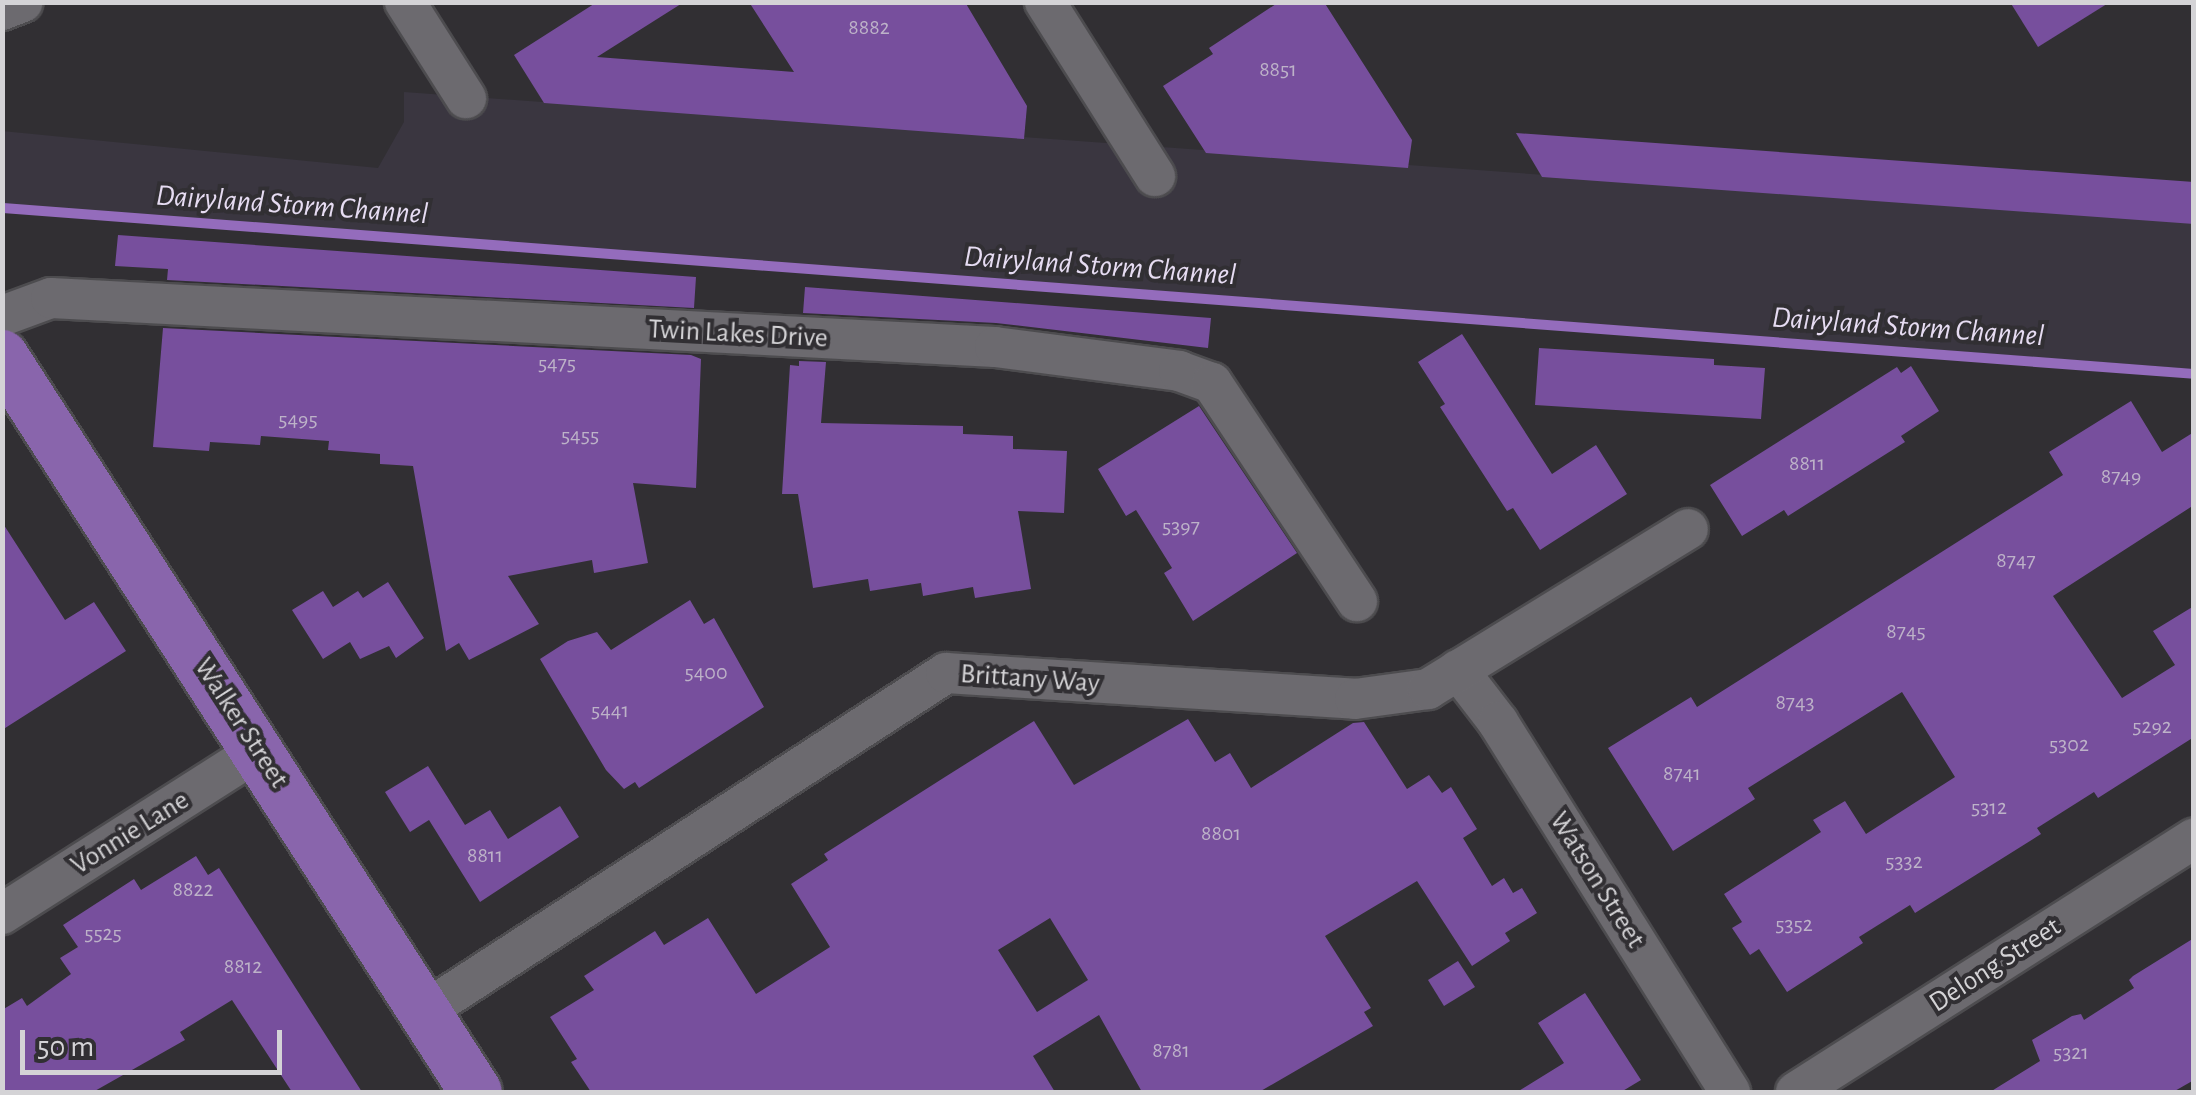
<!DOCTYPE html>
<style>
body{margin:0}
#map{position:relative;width:2196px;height:1095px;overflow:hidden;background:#312f33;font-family:"Alegreya Sans",sans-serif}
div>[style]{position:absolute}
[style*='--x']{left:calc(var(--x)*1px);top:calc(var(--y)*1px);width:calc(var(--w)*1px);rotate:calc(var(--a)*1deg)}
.built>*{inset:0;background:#3a3640}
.stream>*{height:10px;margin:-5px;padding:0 5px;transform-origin:5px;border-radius:5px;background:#946cbc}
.building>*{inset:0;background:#774f9d}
.roads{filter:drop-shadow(2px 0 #4d4c4f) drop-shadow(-2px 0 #4d4c4f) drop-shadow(0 2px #4d4c4f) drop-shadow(0 -2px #4d4c4f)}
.minor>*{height:40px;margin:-20px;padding:0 20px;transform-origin:20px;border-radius:20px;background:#6c6a6f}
.major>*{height:52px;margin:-26px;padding:0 26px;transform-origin:26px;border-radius:26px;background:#8965ac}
span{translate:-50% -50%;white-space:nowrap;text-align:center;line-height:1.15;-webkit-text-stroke:8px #312f33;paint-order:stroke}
.number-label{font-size:22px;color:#bdb2c8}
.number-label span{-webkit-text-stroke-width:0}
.street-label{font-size:28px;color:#d4d3d6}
.water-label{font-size:30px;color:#e6dcf2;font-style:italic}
.frame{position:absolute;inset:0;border:5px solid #d4d3d6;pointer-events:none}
.scale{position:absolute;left:20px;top:1030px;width:262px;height:45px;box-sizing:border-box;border:5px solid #d4d3d6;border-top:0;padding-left:12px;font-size:30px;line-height:35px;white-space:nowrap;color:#d4d3d6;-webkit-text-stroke:8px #312f33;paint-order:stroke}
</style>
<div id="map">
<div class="built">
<div style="clip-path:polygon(404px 92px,2193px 222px,2193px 369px,3px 204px,2px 131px,378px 168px,404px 122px)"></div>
</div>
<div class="stream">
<div style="--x:3;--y:208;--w:2197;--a:4.33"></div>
</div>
<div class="building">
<div style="clip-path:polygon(597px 2px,684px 2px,597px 57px,794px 72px,749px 2px,965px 2px,1027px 106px,1024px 139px,544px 103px,514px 55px)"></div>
<div style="clip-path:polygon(1279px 2px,1324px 2px,1412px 140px,1408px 168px,1206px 153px,1163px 86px,1213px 54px,1209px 48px)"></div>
<div style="clip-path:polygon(2010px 2px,2110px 2px,2038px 47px)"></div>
<div style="clip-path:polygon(1516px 133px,2194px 182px,2194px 224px,1542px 177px)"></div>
<div style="clip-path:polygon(118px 235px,696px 277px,694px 308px,167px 280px,168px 269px,115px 266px)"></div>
<div style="clip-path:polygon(805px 287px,1211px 318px,1208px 348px,996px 323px,803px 313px)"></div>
<div style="clip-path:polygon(163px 328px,691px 355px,701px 359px,696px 488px,633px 483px,648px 563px,594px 573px,592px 560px,508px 576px,539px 624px,469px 660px,459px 643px,446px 651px,413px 466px,380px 464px,380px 454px,328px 450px,329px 441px,261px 436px,260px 445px,210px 442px,209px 451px,153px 447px)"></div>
<div style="clip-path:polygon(1462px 334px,1552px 474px,1596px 445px,1627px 494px,1540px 550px,1513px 508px,1507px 511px,1440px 407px,1445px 404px,1418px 362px)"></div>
<div style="clip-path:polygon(1539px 348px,1714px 359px,1714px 365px,1765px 368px,1761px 419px,1535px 405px)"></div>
<div style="clip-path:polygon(799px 361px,826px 362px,821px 423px,963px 426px,963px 434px,1013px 436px,1013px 449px,1067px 451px,1064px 513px,1018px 511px,1031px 589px,975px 598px,973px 587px,923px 596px,921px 583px,870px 591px,868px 579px,813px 588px,798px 494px,782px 494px,790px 365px,799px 366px)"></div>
<div style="clip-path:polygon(1911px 366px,1939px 411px,1901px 436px,1905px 442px,1788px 516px,1784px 510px,1742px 536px,1710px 485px,1897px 367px,1901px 373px)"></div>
<div style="clip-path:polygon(2131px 401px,2162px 452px,2194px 432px,2194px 505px,2053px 596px,2122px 698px,2175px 665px,2153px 631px,2194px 606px,2194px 737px,2098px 798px,2094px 792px,2037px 828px,2041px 834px,1915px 913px,1910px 905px,1859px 937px,1863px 943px,1787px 992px,1759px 949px,1750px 955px,1732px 928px,1742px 922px,1724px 894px,1821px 832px,1813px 820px,1845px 801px,1866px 834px,1955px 777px,1902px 692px,1748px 788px,1755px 799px,1673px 851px,1608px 748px,1691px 697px,1697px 707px,2063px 475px,2049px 452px)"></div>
<div style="clip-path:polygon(1199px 406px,1297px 553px,1193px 621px,1164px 573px,1172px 568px,1136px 510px,1126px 516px,1098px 469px)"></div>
<div style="clip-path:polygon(2px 522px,65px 620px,94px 602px,126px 651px,2px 730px)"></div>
<div style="clip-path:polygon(388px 582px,424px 638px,396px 658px,389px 646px,360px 659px,350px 642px,323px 659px,292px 610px,323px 591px,333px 607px,358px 591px,363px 598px)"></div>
<div style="clip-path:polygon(690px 600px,704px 624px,714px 618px,764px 707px,639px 788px,635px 782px,624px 789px,606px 770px,540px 659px,568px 641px,597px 632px,611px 650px)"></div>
<div style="clip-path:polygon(evenodd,1188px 719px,1215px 762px,1230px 753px,1251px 788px,1353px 723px,1364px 722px,1407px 789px,1429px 775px,1442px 793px,1451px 787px,1477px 829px,1463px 838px,1492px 886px,1504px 878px,1513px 893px,1522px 888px,1537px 913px,1505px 933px,1510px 941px,1472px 966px,1417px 881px,1325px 936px,1371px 1008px,1364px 1012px,1373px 1026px,1259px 1092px,1142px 1092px,1099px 1015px,1033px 1056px,1055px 1092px,591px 1092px,571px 1062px,577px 1059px,550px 1017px,594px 990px,584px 976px,655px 931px,664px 945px,708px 918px,756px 994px,830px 947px,791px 884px,828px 860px,824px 854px,945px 777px,1034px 721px,1074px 785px,1188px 719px,1050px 918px,1088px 980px,1037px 1012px,998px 950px,1050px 918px)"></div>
<div style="clip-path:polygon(428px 766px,465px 825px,490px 810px,508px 839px,560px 806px,579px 837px,480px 902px,429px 820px,410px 832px,385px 792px)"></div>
<div style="clip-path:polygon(196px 856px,208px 875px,219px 868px,362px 1092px,292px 1092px,232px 1000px,180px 1032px,185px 1040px,93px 1092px,2px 1092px,2px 1010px,22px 998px,27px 1006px,71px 974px,60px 958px,78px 947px,63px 925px,134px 879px,141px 890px)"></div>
<div style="clip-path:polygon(2194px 938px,2194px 1080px,2173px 1092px,1990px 1092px,2040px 1061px,2032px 1040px,2072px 1016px,2081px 1014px,2084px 1020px,2134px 988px,2129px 980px,2133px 976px)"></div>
<div style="clip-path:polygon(1458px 961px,1475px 987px,1444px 1006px,1428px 980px)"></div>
<div style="clip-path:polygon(1585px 993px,1641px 1080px,1621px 1092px,1517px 1092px,1564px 1063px,1538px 1023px)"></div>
</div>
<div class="roads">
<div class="minor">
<div style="--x:405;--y:2;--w:114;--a:57.6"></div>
<div style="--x:1045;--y:2;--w:206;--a:57.7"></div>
<div style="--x:2;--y:10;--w:22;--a:-21"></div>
<div style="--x:2;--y:316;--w:52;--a:-20.2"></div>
<div style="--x:51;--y:298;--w:945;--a:2.97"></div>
<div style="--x:995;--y:347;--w:186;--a:7.4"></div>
<div style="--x:1179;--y:371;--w:35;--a:20"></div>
<div style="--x:1212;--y:383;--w:262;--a:56.4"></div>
<div style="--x:1458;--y:670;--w:66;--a:52.4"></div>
<div style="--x:1498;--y:722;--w:437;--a:57.9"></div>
<div style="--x:2;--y:914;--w:303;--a:-32.5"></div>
<div style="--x:425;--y:1011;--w:621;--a:-32.97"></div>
<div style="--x:946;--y:673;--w:410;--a:3.6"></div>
<div style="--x:1355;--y:699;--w:74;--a:-7.8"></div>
<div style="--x:1428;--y:689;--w:305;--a:-31.6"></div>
<div style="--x:1796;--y:1092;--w:472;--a:-32.5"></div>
</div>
<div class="major">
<div style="--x:2;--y:356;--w:875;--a:57.22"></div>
</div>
</div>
<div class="number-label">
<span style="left:869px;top:28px">8882</span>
<span style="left:1278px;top:70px">8851</span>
<span style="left:557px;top:364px">5475</span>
<span style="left:298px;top:420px">5495</span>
<span style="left:580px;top:436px">5455</span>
<span style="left:1807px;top:464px">8811</span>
<span style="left:2121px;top:477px">8749</span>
<span style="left:1181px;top:527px">5397</span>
<span style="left:2016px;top:561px">8747</span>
<span style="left:1906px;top:632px">8745</span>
<span style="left:706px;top:673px">5400</span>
<span style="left:1795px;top:703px">8743</span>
<span style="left:610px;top:711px">5441</span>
<span style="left:2152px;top:727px">5292</span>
<span style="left:2069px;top:745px">5302</span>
<span style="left:1682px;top:774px">8741</span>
<span style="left:1989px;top:808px">5312</span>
<span style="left:1221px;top:834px">8801</span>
<span style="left:485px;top:856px">8811</span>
<span style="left:1904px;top:862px">5332</span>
<span style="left:193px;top:890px">8822</span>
<span style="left:1794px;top:925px">5352</span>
<span style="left:103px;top:934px">5525</span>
<span style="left:243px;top:967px">8812</span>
<span style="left:1171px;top:1051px">8781</span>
<span style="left:2071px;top:1053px">5321</span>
</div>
<div class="street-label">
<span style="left:738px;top:334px;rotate:3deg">Twin Lakes Drive</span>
<span style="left:1030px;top:679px;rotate:4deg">Brittany Way</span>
<span style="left:241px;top:723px;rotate:57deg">Walker Street</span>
<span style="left:130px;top:833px;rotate:-32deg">Vonnie Lane</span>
<span style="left:1597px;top:880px;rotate:58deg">Watson Street</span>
<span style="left:1995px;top:965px;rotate:-33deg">Delong Street</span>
</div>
<div class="water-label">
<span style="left:292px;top:205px;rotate:4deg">Dairyland Storm Channel</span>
<span style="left:1100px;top:266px;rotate:4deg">Dairyland Storm Channel</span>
<span style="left:1908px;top:327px;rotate:4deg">Dairyland Storm Channel</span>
</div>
<div class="frame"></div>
<div class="scale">50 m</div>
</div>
